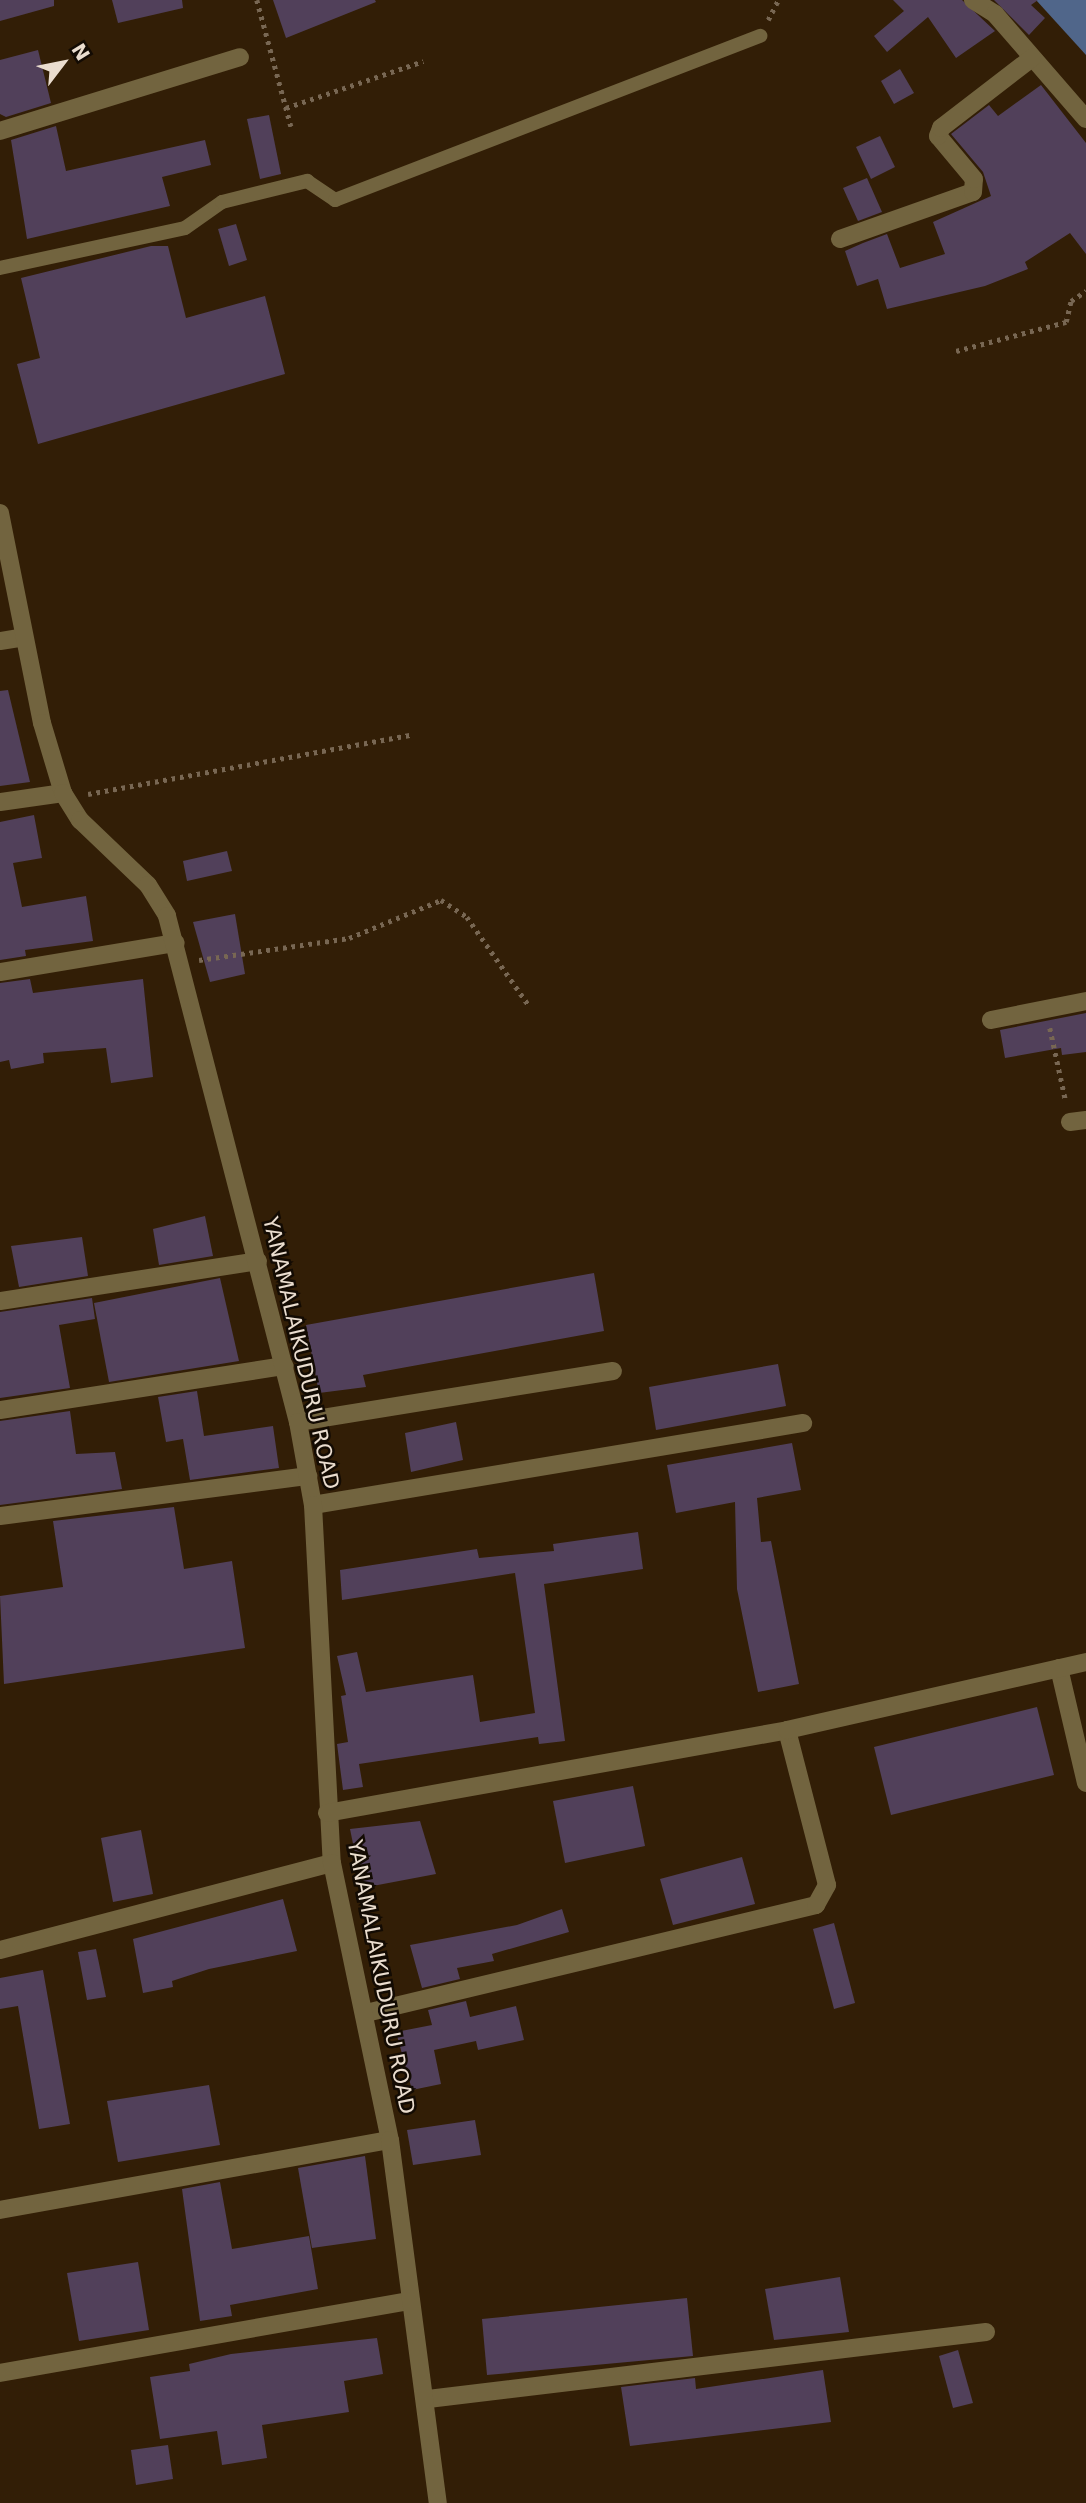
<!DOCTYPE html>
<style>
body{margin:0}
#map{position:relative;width:1086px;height:2503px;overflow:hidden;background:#321e06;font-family:"DejaVu Sans",sans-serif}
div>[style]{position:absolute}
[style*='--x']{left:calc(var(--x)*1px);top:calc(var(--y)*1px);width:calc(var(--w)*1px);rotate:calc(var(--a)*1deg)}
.water>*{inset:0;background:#50668a}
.building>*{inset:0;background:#51405a}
.path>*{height:4.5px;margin-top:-2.25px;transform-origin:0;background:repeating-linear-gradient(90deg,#786753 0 3.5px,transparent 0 8.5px)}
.service>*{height:14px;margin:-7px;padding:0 7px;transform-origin:7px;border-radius:7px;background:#72643f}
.minor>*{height:18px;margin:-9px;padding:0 9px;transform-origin:9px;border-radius:9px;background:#72643f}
.tertiary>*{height:18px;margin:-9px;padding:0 9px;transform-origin:9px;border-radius:9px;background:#72643f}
span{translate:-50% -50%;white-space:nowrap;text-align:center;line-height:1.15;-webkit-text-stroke:5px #130b03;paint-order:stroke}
.street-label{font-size:21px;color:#eaddcf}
.north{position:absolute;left:28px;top:28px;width:70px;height:70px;-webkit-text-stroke:5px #130b03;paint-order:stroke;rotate:58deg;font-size:19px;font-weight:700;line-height:28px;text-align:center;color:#eaddcf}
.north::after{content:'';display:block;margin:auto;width:24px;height:32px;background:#eaddcf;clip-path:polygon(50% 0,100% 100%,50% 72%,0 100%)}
</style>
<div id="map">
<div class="water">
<div style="clip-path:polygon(1036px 0,1086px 0,1086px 55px)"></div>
</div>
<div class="building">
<div style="clip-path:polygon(0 0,54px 0,54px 6px,0 21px)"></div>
<div style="clip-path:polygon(112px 0,182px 0,183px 8px,118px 23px)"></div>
<div style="clip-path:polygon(273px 0,375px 0,376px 2px,286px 38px)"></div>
<div style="clip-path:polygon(893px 0,962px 0,995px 31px,956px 58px,928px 17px,887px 52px,874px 36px,904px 11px)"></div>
<div style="clip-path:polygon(994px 0,1038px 0,1031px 5px,1045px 18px,1029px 35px)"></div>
<div style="clip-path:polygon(38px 50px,51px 103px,6px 117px,0 114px,0 60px)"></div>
<div style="clip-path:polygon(900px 69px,914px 93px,894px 104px,881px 81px)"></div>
<div style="clip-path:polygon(1041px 85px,1086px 143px,1086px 254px,1070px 233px,1025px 262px,1028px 269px,985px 286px,887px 309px,878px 279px,857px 286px,845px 251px,863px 243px,887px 234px,900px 268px,945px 254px,933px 222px,991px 196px,983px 172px,951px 134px,989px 105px,998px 116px)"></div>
<div style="clip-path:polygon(269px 115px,281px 174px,260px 179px,247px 119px)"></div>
<div style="clip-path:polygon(56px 126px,66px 171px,205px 140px,211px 165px,162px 177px,170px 206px,27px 239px,11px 140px)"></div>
<div style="clip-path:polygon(880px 136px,895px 167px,871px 179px,856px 147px)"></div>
<div style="clip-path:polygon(867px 178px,882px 212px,858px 221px,843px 188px)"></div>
<div style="clip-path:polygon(236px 224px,247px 260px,229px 266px,218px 229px)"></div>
<div style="clip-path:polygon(151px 246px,168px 246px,186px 318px,265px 296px,285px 374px,38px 444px,17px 364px,40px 358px,21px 278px)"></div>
<div style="clip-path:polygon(8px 690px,30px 782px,0 786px,0 691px)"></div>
<div style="clip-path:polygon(34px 815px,42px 858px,13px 863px,22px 907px,86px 896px,93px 941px,25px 950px,26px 956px,0 960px,0 822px)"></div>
<div style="clip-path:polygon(227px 851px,232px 871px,187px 881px,183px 861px)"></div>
<div style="clip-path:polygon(235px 914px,245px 974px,210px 982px,193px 922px)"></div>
<div style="clip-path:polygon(30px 979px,33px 993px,143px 979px,153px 1077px,111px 1083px,106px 1048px,43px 1053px,44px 1063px,11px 1069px,9px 1060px,0 1062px,0 983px)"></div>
<div style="clip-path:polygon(1086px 1013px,1086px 1052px,1062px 1055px,1061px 1048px,1005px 1058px,1000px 1030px)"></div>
<div style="clip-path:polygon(205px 1216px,213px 1256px,159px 1265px,153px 1229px)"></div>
<div style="clip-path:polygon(82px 1237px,88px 1276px,19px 1287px,11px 1246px)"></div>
<div style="clip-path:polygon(594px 1273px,604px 1331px,363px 1375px,366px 1387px,319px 1393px,306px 1325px)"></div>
<div style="clip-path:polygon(220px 1278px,239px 1361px,109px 1382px,94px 1303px)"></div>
<div style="clip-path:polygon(92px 1298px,95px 1319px,59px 1325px,70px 1388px,0 1398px,0 1312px)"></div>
<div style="clip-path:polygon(778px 1364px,786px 1406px,656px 1430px,649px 1387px)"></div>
<div style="clip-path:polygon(197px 1391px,204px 1436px,273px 1426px,279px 1468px,190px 1480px,183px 1439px,166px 1442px,158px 1397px)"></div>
<div style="clip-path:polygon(70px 1411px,76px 1454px,115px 1452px,122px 1489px,0 1505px,0 1421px)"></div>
<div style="clip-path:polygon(456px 1422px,463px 1460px,411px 1472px,405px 1433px)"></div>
<div style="clip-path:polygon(792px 1443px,801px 1490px,757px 1498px,761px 1542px,771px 1541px,799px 1684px,758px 1692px,737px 1589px,735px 1502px,676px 1513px,667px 1465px)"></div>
<div style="clip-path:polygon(174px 1507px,184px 1569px,232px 1561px,245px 1648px,4px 1684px,0 1596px,63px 1587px,53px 1521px)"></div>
<div style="clip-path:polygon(638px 1532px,643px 1569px,544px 1584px,565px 1741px,539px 1744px,538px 1737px,359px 1764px,363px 1787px,343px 1790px,337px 1744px,348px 1742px,341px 1696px,346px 1695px,337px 1656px,357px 1652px,366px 1692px,473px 1675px,480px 1722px,535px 1713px,515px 1573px,342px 1600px,340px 1570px,477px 1549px,479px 1558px,554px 1551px,553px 1544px)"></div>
<div style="clip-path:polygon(1037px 1707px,1054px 1775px,891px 1815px,874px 1747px)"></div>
<div style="clip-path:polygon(633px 1786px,645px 1846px,565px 1863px,553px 1801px)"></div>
<div style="clip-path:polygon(420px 1821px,436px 1874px,362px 1888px,350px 1829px)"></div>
<div style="clip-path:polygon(141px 1830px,153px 1894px,113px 1902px,101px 1838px)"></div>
<div style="clip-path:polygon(742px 1857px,755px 1904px,673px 1925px,660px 1879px)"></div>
<div style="clip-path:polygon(283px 1899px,297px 1951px,209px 1969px,172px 1981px,173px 1987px,143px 1993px,133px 1939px)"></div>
<div style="clip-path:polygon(562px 1909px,569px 1932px,492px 1954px,494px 1961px,457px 1968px,460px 1979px,422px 1988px,410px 1945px,517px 1925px)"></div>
<div style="clip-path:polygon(834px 1923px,855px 2003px,834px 2009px,813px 1929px)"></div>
<div style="clip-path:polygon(96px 1949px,106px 1997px,87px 2000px,78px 1952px)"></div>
<div style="clip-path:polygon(43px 1970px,70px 2124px,39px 2129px,18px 2006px,0 2009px,0 1978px)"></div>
<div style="clip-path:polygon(466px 2001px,470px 2017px,516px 2006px,524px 2040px,478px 2050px,476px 2041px,434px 2050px,441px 2084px,412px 2090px,396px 2032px,432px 2025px,428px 2010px)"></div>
<div style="clip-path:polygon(209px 2085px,220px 2145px,118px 2162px,107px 2101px)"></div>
<div style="clip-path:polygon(475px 2120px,481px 2155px,413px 2165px,407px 2130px)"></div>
<div style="clip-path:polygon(365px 2156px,376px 2239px,312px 2248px,298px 2168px)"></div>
<div style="clip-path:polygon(220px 2182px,232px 2249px,309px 2236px,318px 2289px,230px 2305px,232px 2316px,200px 2321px,182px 2189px)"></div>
<div style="clip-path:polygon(138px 2262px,149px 2330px,79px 2341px,67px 2273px)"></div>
<div style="clip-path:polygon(840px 2277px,849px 2332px,774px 2340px,765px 2289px)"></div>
<div style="clip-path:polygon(687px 2298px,693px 2356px,487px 2375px,482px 2319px)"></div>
<div style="clip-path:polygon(377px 2338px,383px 2374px,344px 2381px,349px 2412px,262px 2425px,267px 2458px,222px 2465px,217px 2431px,160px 2439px,150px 2377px,190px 2371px,189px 2364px,231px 2354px)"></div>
<div style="clip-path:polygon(958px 2350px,973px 2403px,953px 2408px,939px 2356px)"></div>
<div style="clip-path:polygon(823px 2370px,831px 2422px,630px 2446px,621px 2387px,695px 2378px,696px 2389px)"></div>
<div style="clip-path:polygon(168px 2445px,173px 2479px,136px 2485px,131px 2450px)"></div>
</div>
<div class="path">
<div style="--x:257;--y:0;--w:131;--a:74.9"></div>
<div style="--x:768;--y:20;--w:22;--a:-63"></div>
<div style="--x:286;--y:108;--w:145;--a:-18.9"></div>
<div style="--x:956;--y:351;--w:114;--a:-14.8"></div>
<div style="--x:1066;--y:322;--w:22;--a:-77"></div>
<div style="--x:1071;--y:301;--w:18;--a:-34"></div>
<div style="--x:88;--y:794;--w:327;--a:-10.4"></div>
<div style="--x:199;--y:960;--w:152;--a:-8.3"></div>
<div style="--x:349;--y:938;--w:100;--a:-22.4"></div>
<div style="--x:441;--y:900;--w:31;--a:33"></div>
<div style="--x:467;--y:917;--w:110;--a:55"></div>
<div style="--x:1050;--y:1028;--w:76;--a:77.8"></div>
</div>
<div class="service">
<div style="--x:0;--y:268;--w:189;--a:-12.2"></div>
<div style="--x:185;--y:228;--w:45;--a:-35.1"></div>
<div style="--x:222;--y:202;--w:88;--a:-13.9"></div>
<div style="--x:307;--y:181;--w:34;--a:34"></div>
<div style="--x:335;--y:200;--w:456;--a:-21.1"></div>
</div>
<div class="minor">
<div style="--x:973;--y:0;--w:26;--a:32"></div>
<div style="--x:995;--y:14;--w:139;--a:49.1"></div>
<div style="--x:0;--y:131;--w:251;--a:-17.1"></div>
<div style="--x:840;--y:239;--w:141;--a:-19.5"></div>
<div style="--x:973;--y:192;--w:13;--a:-86"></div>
<div style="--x:974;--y:179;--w:56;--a:-129.9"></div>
<div style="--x:938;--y:136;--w:9;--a:-69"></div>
<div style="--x:941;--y:128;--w:115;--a:-37.6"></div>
<div style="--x:0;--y:641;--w:24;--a:-9"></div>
<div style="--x:0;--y:802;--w:64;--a:-8.1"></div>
<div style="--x:0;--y:972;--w:178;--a:-9.4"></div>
<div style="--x:991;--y:1020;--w:97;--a:-11.3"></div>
<div style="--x:1070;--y:1122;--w:16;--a:-7"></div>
<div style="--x:0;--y:1301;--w:261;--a:-8.8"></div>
<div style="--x:0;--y:1410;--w:288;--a:-8.8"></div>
<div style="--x:298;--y:1422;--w:319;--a:-9.2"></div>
<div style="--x:313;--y:1505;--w:497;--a:-9.5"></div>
<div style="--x:0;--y:1516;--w:311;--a:-7.4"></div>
<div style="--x:1059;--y:1668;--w:118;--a:76.8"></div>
<div style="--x:0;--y:1950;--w:343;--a:-14.7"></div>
<div style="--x:366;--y:2013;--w:463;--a:-13.5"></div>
<div style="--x:816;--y:1905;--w:23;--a:-61"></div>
<div style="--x:827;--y:1885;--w:160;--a:-104.5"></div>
<div style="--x:0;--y:2210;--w:396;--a:-10.2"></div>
<div style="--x:0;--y:2373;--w:416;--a:-10"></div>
<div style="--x:428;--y:2399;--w:562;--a:-6.85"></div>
</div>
<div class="tertiary">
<div style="--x:0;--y:513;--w:214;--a:78.7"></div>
<div style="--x:42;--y:723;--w:73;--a:73.3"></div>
<div style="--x:63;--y:793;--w:32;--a:58"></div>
<div style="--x:80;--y:820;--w:94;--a:43.7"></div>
<div style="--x:148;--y:885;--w:36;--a:58"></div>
<div style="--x:167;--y:916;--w:523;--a:75.49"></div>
<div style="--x:298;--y:1422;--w:84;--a:79.8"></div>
<div style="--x:313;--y:1505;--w:359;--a:87"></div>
<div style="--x:332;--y:1863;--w:283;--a:78.2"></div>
<div style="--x:390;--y:2140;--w:366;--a:82.5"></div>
<div style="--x:327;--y:1813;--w:467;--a:-10.2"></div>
<div style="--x:787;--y:1730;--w:307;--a:-12.8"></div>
</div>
<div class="street-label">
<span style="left:301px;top:1353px;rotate:77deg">YANAMALAIKUDURU ROAD</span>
<span style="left:381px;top:1977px;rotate:79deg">YANAMALAIKUDURU ROAD</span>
</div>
<div class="north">N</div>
</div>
